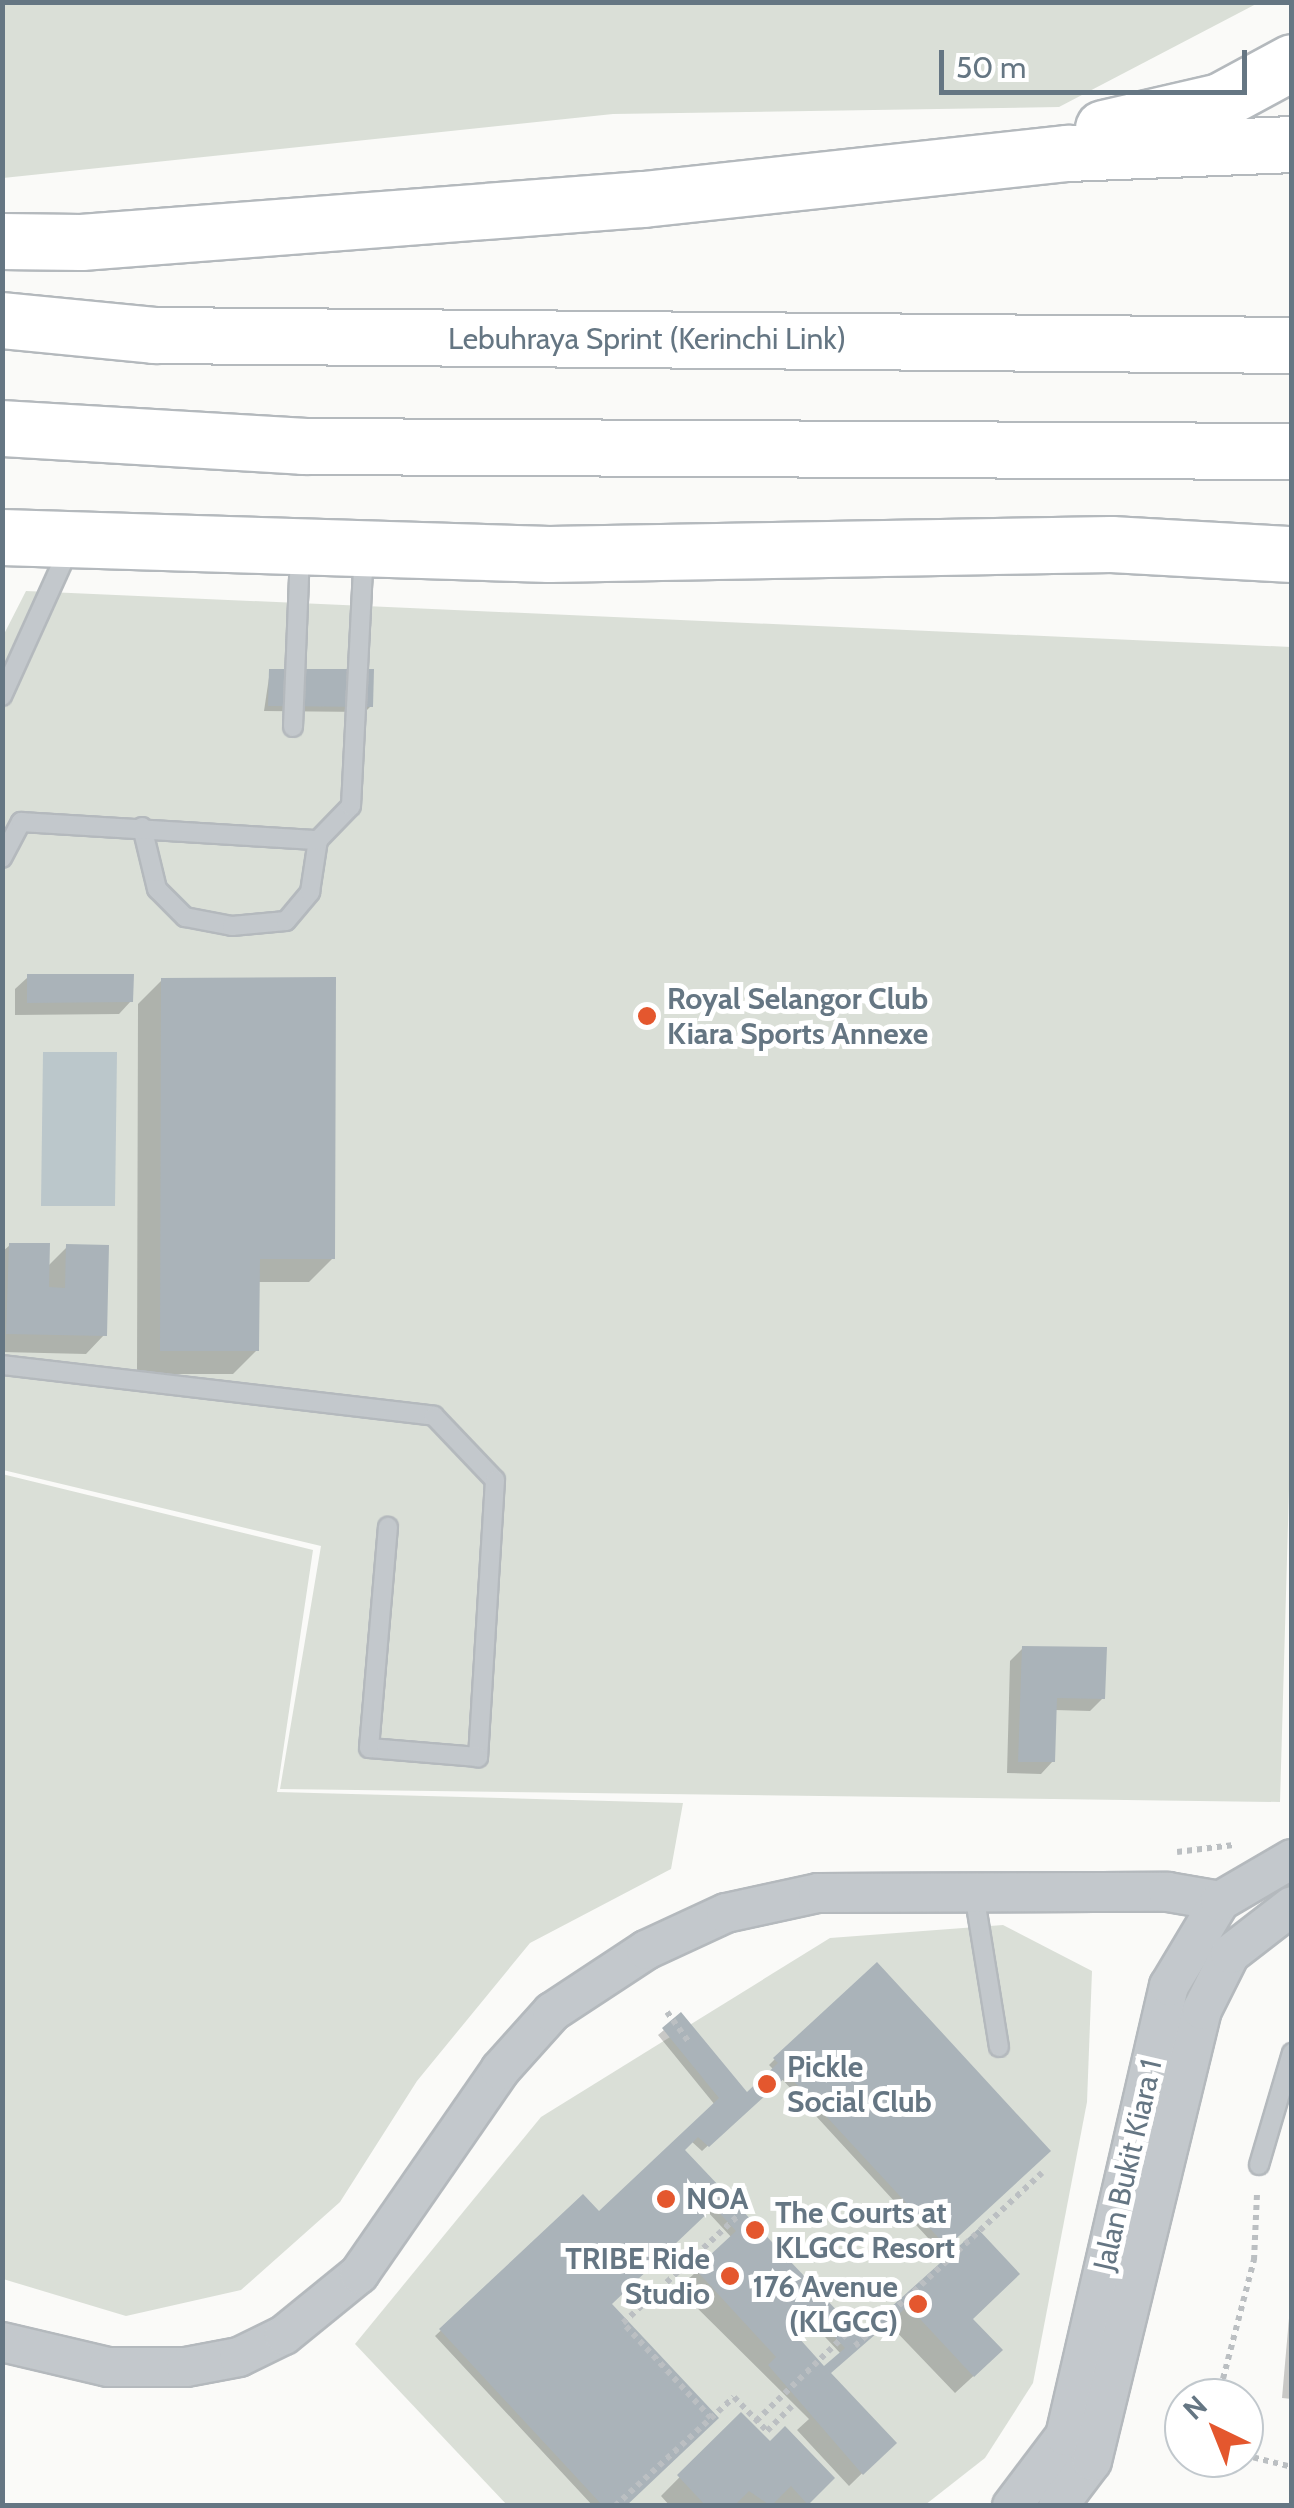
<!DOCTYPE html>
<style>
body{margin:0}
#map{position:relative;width:1294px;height:2508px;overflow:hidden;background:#fafaf8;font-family:Cabin,sans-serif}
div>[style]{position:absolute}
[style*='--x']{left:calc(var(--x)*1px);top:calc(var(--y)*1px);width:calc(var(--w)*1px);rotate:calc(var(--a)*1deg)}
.green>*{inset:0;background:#dadfd7}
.water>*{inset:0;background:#bbc7cb}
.shadow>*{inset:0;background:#0003}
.building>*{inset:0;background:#aab3b9}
.path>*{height:6px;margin-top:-3px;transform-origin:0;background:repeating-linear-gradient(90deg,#bbbfc2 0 5px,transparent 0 10px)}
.roads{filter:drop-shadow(2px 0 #b4b9bd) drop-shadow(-2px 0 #b4b9bd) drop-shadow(0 2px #b4b9bd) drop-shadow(0 -2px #b4b9bd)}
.lane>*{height:18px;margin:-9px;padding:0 9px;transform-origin:9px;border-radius:9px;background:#c3c8cc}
.street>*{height:38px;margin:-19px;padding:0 19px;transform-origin:19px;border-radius:19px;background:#c3c8cc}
.highway>*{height:55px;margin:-27.5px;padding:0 27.5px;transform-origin:27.5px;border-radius:27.5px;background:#fff}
.dots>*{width:28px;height:28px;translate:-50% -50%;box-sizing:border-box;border:5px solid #fff;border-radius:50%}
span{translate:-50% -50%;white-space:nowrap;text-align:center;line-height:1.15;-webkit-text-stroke:10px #fff;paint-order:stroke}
.street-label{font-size:30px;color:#657683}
.poi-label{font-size:30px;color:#657683;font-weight:700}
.left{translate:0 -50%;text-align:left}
.right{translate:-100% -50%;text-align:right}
.frame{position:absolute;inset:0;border:5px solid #657683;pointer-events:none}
.north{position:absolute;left:1164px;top:2378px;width:100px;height:100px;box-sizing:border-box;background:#fff;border:2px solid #c1c8cd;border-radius:50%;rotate:317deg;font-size:28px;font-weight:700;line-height:40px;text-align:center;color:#657683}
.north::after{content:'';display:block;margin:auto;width:35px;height:45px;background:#e4572e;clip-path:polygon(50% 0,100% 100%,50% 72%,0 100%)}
.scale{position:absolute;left:939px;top:50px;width:308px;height:45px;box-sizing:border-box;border:5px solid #657683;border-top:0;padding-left:12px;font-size:30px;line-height:35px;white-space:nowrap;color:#657683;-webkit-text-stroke:8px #fff;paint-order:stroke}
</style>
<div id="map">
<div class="green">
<div style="clip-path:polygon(2px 3px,3px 2px,1258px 3px,1059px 107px,613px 114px,3px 178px)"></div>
<div style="clip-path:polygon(26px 591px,1291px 647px,1292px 1385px,1280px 1802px,280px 1789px,321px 1546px,3px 1470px,2px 638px)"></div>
<div style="clip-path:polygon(2px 1474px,313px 1550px,277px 1792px,683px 1803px,671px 1869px,530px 1943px,417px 2081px,340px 2202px,241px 2290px,126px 2316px,3px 2279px)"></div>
<div style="clip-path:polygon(1003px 1925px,1092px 1971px,1087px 2102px,1033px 2383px,985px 2458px,925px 2505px,507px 2505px,355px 2344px,541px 2117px,830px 1938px)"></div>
</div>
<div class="water">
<div style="clip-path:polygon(43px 1052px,117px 1052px,115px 1206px,41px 1206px)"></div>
</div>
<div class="shadow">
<div style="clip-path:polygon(270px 671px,371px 706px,365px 712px,264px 711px)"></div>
<div style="clip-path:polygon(28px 977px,131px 1001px,119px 1014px,15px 1015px,15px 989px)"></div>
<div style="clip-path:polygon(162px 980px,333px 1258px,309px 1282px,257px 1282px,257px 1350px,233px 1374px,137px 1374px,138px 1004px)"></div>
<div style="clip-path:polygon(10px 1245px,47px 1267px,68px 1246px,104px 1335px,86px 1354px,2px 1352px,2px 1252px)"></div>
<div style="clip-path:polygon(1023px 1648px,1103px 1698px,1090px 1711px,1055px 1710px,1053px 1761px,1041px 1774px,1007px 1773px,1010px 1661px)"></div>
<div style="clip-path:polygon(evenodd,664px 2030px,747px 2096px,774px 2070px,769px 2065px,775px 2059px,1042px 2157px,940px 2251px,781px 2078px,702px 2151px,691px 2141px,682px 2150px,860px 2339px,901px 2299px,970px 2319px,981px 2369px,955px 2393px,887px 2322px,828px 2374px,893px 2443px,849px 2486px,797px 2430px,809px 2419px,678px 2289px,732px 2238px,707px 2211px,609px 2305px,623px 2506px,593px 2506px,435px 2336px,583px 2197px,586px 2227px,715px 2105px,658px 2035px,664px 2030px,810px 2321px,841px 2354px,824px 2370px,794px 2337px,810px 2321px)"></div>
<div style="clip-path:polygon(1292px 2284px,1292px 2399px,1282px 2398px)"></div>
<div style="clip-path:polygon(741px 2415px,770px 2445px,832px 2478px,804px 2506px,670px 2506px,661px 2496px)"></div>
</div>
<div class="building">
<div style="clip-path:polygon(269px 669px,374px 669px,373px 707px,268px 706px)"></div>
<div style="clip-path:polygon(27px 974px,134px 974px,133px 1002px,27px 1003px)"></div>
<div style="clip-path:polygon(336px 977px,335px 1259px,260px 1259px,259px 1351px,160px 1351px,161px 978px)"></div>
<div style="clip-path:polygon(9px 1243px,50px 1243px,49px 1287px,65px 1288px,66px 1244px,109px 1245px,107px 1336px,6px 1334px)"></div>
<div style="clip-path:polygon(1022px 1646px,1107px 1647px,1105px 1699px,1057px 1698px,1055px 1762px,1018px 1762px)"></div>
<div style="clip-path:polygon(evenodd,877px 1962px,1051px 2151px,947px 2247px,788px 2075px,709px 2147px,698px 2137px,685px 2150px,860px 2335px,978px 2229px,1020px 2274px,973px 2319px,1003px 2350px,974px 2377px,908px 2306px,831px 2373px,897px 2443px,863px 2475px,768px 2365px,776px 2357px,695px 2269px,736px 2231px,714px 2207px,612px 2304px,719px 2418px,626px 2506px,603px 2506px,439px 2329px,583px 2194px,599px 2211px,719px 2098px,662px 2028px,681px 2012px,747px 2092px,778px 2063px,773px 2058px,877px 1962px,817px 2318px,845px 2348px,824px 2366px,798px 2337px,817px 2318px)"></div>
<div style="clip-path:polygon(741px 2412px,770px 2441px,785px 2426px,835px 2478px,808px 2505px,791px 2486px,771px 2506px,749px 2491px,734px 2506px,706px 2506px,677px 2475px)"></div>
</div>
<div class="path">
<div style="--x:1177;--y:1852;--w:57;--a:-7"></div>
<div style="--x:667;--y:2012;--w:39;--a:54"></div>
<div style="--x:855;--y:2346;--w:255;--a:-42.8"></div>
<div style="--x:1218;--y:2398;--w:143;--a:-75.4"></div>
<div style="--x:1254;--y:2260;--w:67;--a:-87.4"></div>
<div style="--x:711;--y:2418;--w:129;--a:-132.8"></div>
<div style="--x:623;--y:2323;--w:158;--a:-43"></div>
<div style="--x:756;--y:2421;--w:124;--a:-44"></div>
<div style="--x:1244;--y:2455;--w:49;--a:14"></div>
<div style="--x:615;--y:2506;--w:161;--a:-42.5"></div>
<div style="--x:734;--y:2397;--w:47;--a:45.9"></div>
<div style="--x:767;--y:2431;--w:38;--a:-45"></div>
</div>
<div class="roads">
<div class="lane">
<div style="--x:2;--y:696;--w:165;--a:-65.6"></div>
<div style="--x:293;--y:727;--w:175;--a:-87.7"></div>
<div style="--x:142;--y:827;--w:64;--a:76.4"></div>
<div style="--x:157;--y:889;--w:40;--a:45"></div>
<div style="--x:185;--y:917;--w:48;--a:10.8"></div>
<div style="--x:232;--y:926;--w:54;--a:-5.3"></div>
<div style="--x:286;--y:921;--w:38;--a:-50"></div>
<div style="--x:310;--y:892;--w:53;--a:-81.3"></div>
<div style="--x:2;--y:858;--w:41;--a:-62.2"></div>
<div style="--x:21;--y:822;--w:298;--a:3.5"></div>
<div style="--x:318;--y:840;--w:47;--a:-45.9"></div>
<div style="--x:351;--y:806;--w:254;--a:-87.1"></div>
<div style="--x:2;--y:1365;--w:435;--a:6.7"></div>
<div style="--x:434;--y:1416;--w:88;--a:46.4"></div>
<div style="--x:495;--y:1480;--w:278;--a:93.5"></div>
<div style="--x:478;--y:1757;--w:109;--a:-175.3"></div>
<div style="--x:369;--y:1748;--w:222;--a:-85.1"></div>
<div style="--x:974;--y:1893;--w:156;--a:80.8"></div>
<div style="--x:1259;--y:2165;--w:117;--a:-73.6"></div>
</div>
<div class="street">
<div style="--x:2;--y:2342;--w:109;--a:13.3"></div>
<div style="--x:108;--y:2367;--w:78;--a:0"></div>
<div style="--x:186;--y:2367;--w:54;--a:-10.7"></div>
<div style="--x:239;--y:2357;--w:50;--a:-26.1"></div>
<div style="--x:284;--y:2335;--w:97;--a:-39.1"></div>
<div style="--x:359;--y:2274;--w:248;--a:-55.3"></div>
<div style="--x:500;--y:2070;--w:78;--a:-48.1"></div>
<div style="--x:552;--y:2012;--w:113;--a:-33.4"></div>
<div style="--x:646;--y:1950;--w:88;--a:-24.8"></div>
<div style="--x:726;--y:1913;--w:94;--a:-12.3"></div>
<div style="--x:818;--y:1893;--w:350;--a:-0.2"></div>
<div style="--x:1168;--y:1892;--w:53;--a:9.8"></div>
<div style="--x:1012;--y:2506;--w:88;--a:-52.9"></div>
<div style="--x:1065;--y:2436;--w:462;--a:-77"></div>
<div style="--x:1169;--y:1986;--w:99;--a:-59"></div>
<div style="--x:1220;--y:1901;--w:83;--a:-30.3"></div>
<div style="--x:1058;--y:2506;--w:56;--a:-52.9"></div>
<div style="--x:1092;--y:2461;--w:464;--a:-76.3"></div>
<div style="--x:1202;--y:2010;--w:63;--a:-63.4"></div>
<div style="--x:1230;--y:1954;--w:78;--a:-37.7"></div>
</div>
<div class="highway">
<div style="--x:1103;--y:128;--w:120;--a:-13"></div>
<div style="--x:1220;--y:101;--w:82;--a:-28.4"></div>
<div style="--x:2;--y:241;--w:79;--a:0.7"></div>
<div style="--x:81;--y:242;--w:564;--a:-4.38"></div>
<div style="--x:643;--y:199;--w:427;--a:-6.2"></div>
<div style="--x:1068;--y:153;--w:224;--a:-2.3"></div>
<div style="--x:2;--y:320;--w:153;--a:5.6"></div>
<div style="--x:154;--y:335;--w:1138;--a:0.5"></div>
<div style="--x:2;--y:428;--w:302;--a:3.4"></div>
<div style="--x:303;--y:446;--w:989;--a:0.29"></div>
<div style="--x:2;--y:537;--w:547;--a:1.78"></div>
<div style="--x:549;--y:554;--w:562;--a:-1.02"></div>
<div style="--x:1111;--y:544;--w:181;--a:3.2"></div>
</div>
</div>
<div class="dots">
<div style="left:647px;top:1016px;background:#e4572e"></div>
<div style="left:767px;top:2084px;background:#e4572e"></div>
<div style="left:666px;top:2199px;background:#e4572e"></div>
<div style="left:755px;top:2230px;background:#e4572e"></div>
<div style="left:730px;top:2276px;background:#e4572e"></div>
<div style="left:918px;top:2304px;background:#e4572e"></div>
</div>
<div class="street-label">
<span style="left:647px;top:339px">Lebuhraya Sprint (Kerinchi Link)</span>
<span style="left:1128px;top:2165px;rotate:-77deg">Jalan Bukit Kiara 1</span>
</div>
<div class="poi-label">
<span class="left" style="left:667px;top:1016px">Royal Selangor Club<br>Kiara Sports Annexe</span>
<span class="left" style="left:787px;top:2084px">Pickle<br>Social Club</span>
<span class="left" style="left:686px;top:2199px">NOA</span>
<span class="left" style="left:775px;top:2230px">The Courts at<br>KLGCC Resort</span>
<span class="right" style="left:710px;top:2276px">TRIBE Ride<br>Studio</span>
<span class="right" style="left:898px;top:2304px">176 Avenue<br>(KLGCC)</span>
</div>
<div class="frame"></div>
<div class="north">N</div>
<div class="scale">50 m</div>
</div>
